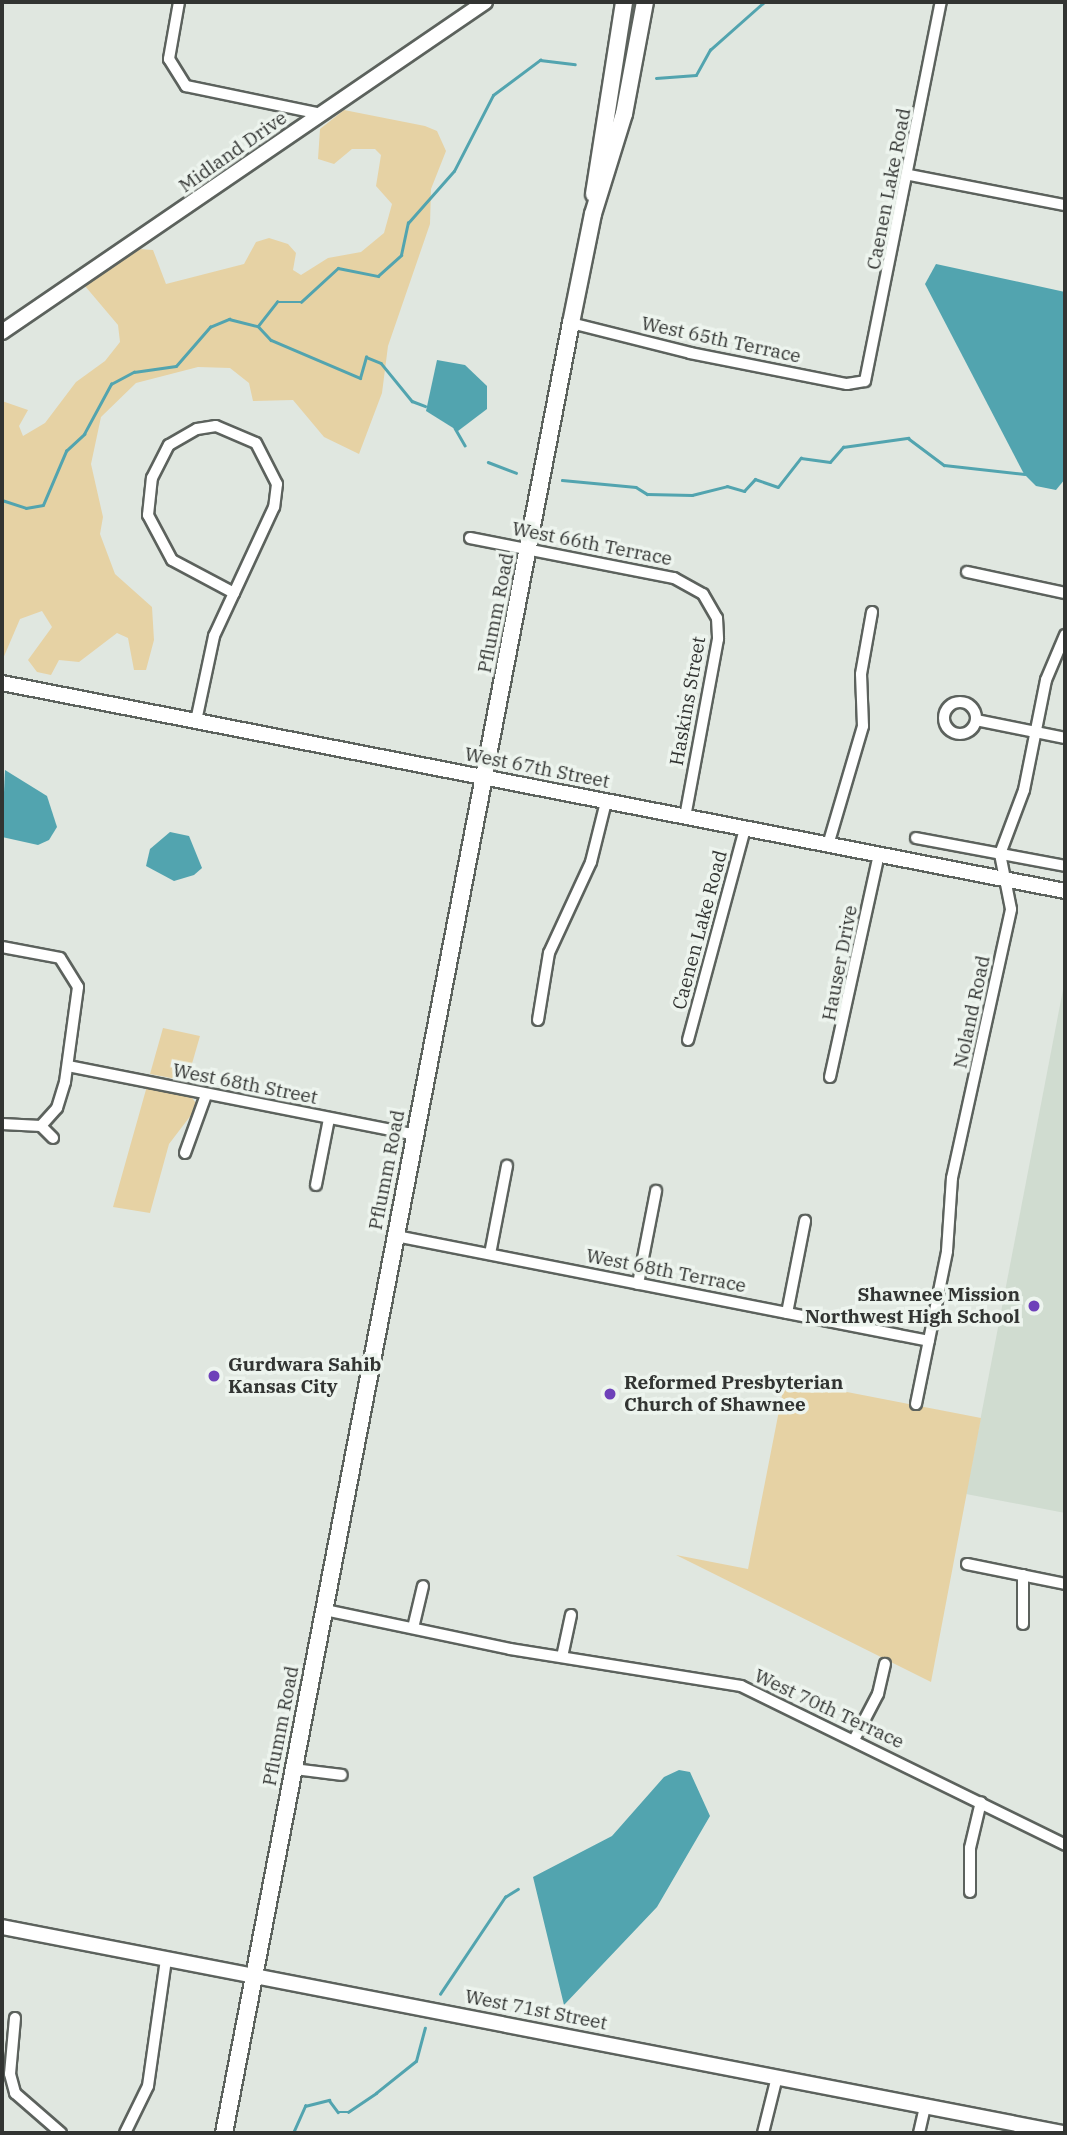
<!DOCTYPE html>
<style>
body{margin:0}
#map{position:relative;width:1067px;height:2135px;overflow:hidden;background:#e0e7e0;font-family:"IBM Plex Serif",serif}
div>[style]{position:absolute}
[style*='--x']{left:calc(var(--x)*1px);top:calc(var(--y)*1px);width:calc(var(--w)*1px);rotate:calc(var(--a)*1deg)}
.built>*{inset:0;background:#d0dcd0}
.green>*{inset:0;background:#e6d2a4}
.water>*{inset:0;background:#52a4af}
.stream>*{height:2.5px;margin:-1.25px;padding:0 1.25px;transform-origin:1.25px;border-radius:1.25px;background:#52a4af}
.roads{filter:drop-shadow(2px 0 #5c625d) drop-shadow(-2px 0 #5c625d) drop-shadow(0 2px #5c625d) drop-shadow(0 -2px #5c625d)}
.minor>*{height:10px;margin:-5px;padding:0 5px;transform-origin:5px;border-radius:5px;background:#fff}
.minor>.ring{margin:-5px;padding:0;box-sizing:content-box;background:none;border:10px solid #fff;border-radius:50%}
.tertiary>*{height:14px;margin:-7px;padding:0 7px;transform-origin:7px;border-radius:7px;background:#fff}
.secondary>*{height:16px;margin:-8px;padding:0 8px;transform-origin:8px;border-radius:8px;background:#fff}
.dots>*{width:19px;height:19px;translate:-50% -50%;box-sizing:border-box;border:4px solid #edf4ee;border-radius:50%}
span{translate:-50% -50%;white-space:nowrap;text-align:center;line-height:1.15;-webkit-text-stroke:7px #edf4ee;paint-order:stroke}
.street-label{font-size:19px;color:#323432}
.poi-label{font-size:19px;color:#323432;font-weight:700}
.right{translate:-100% -50%;text-align:right}
.left{translate:0 -50%;text-align:left}
.frame{position:absolute;inset:0;border:4px solid #323432;pointer-events:none}
</style>
<div id="map">
<div class="built">
<div style="clip-path:polygon(1065px 979px,1065px 1513px,966px 1494px)"></div>
</div>
<div class="green">
<div style="clip-path:polygon(344px 110px,425px 126px,437px 131px,446px 151px,431px 189px,430px 224px,388px 346px,382px 393px,359px 454px,324px 437px,293px 400px,253px 401px,249px 383px,230px 368px,198px 367px,136px 383px,101px 417px,91px 464px,103px 517px,100px 534px,115px 574px,152px 607px,154px 640px,146px 670px,134px 670px,128px 638px,117px 633px,79px 662px,59px 660px,51px 675px,37px 672px,28px 660px,52px 627px,42px 611px,20px 619px,2px 661px,2px 401px,28px 410px,19px 426px,23px 436px,45px 423px,76px 382px,105px 361px,120px 342px,118px 325px,85px 286px,140px 249px,153px 250px,166px 284px,244px 264px,256px 242px,269px 238px,288px 244px,296px 253px,293px 270px,301px 275px,328px 258px,361px 252px,384px 233px,392px 204px,376px 186px,381px 155px,375px 149px,352px 149px,334px 164px,318px 159px,320px 129px)"></div>
<div style="clip-path:polygon(163px 1028px,200px 1036px,187px 1081px,150px 1074px)"></div>
<div style="clip-path:polygon(147px 1086px,190px 1095px,198px 1106px,169px 1144px,150px 1213px,113px 1207px)"></div>
<div style="clip-path:polygon(785px 1380px,981px 1418px,931px 1682px,676px 1555px,748px 1569px)"></div>
</div>
<div class="water">
<div style="clip-path:polygon(936px 264px,1065px 292px,1065px 479px,1056px 490px,1036px 486px,1024px 474px,925px 284px)"></div>
<div style="clip-path:polygon(437px 360px,465px 365px,487px 386px,487px 409px,458px 431px,426px 411px)"></div>
<div style="clip-path:polygon(5px 770px,47px 796px,57px 827px,49px 840px,38px 845px,2px 837px)"></div>
<div style="clip-path:polygon(170px 832px,189px 836px,202px 868px,194px 875px,174px 881px,146px 866px,150px 849px)"></div>
<div style="clip-path:polygon(679px 1770px,690px 1772px,710px 1816px,657px 1907px,564px 2005px,533px 1877px,612px 1836px,664px 1777px)"></div>
</div>
<div class="stream">
<div style="--x:656;--y:78;--w:40;--a:-4.3"></div>
<div style="--x:696;--y:75;--w:29;--a:-61"></div>
<div style="--x:710;--y:50;--w:72;--a:-41.6"></div>
<div style="--x:258;--y:326;--w:31;--a:-52"></div>
<div style="--x:277;--y:302;--w:24;--a:0"></div>
<div style="--x:301;--y:302;--w:50;--a:-42.6"></div>
<div style="--x:338;--y:268;--w:41;--a:11.3"></div>
<div style="--x:378;--y:276;--w:31;--a:-42"></div>
<div style="--x:401;--y:255;--w:33;--a:-78"></div>
<div style="--x:408;--y:223;--w:69;--a:-48.5"></div>
<div style="--x:454;--y:171;--w:85;--a:-62.8"></div>
<div style="--x:493;--y:95;--w:59;--a:-36.7"></div>
<div style="--x:540;--y:60;--w:35;--a:7"></div>
<div style="--x:455;--y:428;--w:20;--a:60"></div>
<div style="--x:488;--y:462;--w:30;--a:21"></div>
<div style="--x:562;--y:480;--w:74;--a:5.4"></div>
<div style="--x:636;--y:487;--w:13;--a:32"></div>
<div style="--x:647;--y:494;--w:45;--a:1.3"></div>
<div style="--x:692;--y:495;--w:36;--a:-14"></div>
<div style="--x:727;--y:486;--w:18;--a:16"></div>
<div style="--x:744;--y:491;--w:16;--a:-47"></div>
<div style="--x:755;--y:479;--w:24;--a:19"></div>
<div style="--x:778;--y:487;--w:37;--a:-52"></div>
<div style="--x:801;--y:458;--w:29;--a:8"></div>
<div style="--x:830;--y:462;--w:20;--a:-49"></div>
<div style="--x:843;--y:447;--w:66;--a:-7.9"></div>
<div style="--x:908;--y:438;--w:45;--a:36.9"></div>
<div style="--x:944;--y:465;--w:81;--a:6.4"></div>
<div style="--x:2;--y:500;--w:25;--a:18"></div>
<div style="--x:26;--y:508;--w:17;--a:-10"></div>
<div style="--x:43;--y:505;--w:59;--a:-66.9"></div>
<div style="--x:66;--y:451;--w:25;--a:-43"></div>
<div style="--x:84;--y:434;--w:57;--a:-61.6"></div>
<div style="--x:111;--y:384;--w:26;--a:-28"></div>
<div style="--x:134;--y:372;--w:42;--a:-8.1"></div>
<div style="--x:176;--y:366;--w:52;--a:-48.9"></div>
<div style="--x:210;--y:327;--w:21;--a:-23"></div>
<div style="--x:229;--y:319;--w:30;--a:14"></div>
<div style="--x:258;--y:326;--w:19;--a:47"></div>
<div style="--x:271;--y:340;--w:97;--a:23.1"></div>
<div style="--x:360;--y:378;--w:22;--a:-74"></div>
<div style="--x:366;--y:357;--w:16;--a:22"></div>
<div style="--x:381;--y:363;--w:49;--a:50.8"></div>
<div style="--x:412;--y:401;--w:14;--a:21"></div>
<div style="--x:440;--y:1994;--w:117;--a:-56.2"></div>
<div style="--x:505;--y:1897;--w:15;--a:-32"></div>
<div style="--x:293;--y:2133;--w:30;--a:-66"></div>
<div style="--x:305;--y:2106;--w:25;--a:-14"></div>
<div style="--x:329;--y:2100;--w:15;--a:53"></div>
<div style="--x:338;--y:2112;--w:10;--a:0"></div>
<div style="--x:348;--y:2112;--w:34;--a:-34"></div>
<div style="--x:376;--y:2093;--w:51;--a:-38.7"></div>
<div style="--x:416;--y:2061;--w:34;--a:-75"></div>
</div>
<div class="roads">
<div class="minor">
<div style="--x:179;--y:2;--w:58;--a:100"></div>
<div style="--x:169;--y:59;--w:32;--a:58"></div>
<div style="--x:186;--y:86;--w:138;--a:11.7"></div>
<div style="--x:910;--y:175;--w:158;--a:11"></div>
<div style="--x:571;--y:323;--w:123;--a:14.1"></div>
<div style="--x:690;--y:353;--w:160;--a:11.2"></div>
<div style="--x:847;--y:384;--w:18;--a:-9"></div>
<div style="--x:865;--y:381;--w:387;--a:-78.7"></div>
<div style="--x:216;--y:426;--w:43;--a:23"></div>
<div style="--x:256;--y:443;--w:46;--a:62.9"></div>
<div style="--x:277;--y:484;--w:23;--a:97"></div>
<div style="--x:274;--y:507;--w:95;--a:114.9"></div>
<div style="--x:234;--y:593;--w:70;--a:-152"></div>
<div style="--x:172;--y:560;--w:51;--a:-118.1"></div>
<div style="--x:148;--y:515;--w:37;--a:-84"></div>
<div style="--x:152;--y:478;--w:37;--a:-63"></div>
<div style="--x:169;--y:445;--w:32;--a:-30"></div>
<div style="--x:197;--y:429;--w:19;--a:-9"></div>
<div style="--x:470;--y:538;--w:208;--a:11.1"></div>
<div style="--x:674;--y:578;--w:33;--a:29"></div>
<div style="--x:703;--y:594;--w:28;--a:60"></div>
<div style="--x:717;--y:618;--w:21;--a:87"></div>
<div style="--x:718;--y:639;--w:181;--a:100.5"></div>
<div style="--x:967;--y:572;--w:100;--a:12.1"></div>
<div class="ring" style="left:944px;top:702px;width:22px;height:22px"></div>
<div style="--x:976;--y:720;--w:91;--a:11.4"></div>
<div style="--x:196;--y:721;--w:87;--a:-78"></div>
<div style="--x:214;--y:636;--w:47;--a:-65.1"></div>
<div style="--x:916;--y:838;--w:152;--a:10.6"></div>
<div style="--x:828;--y:845;--w:124;--a:-73.6"></div>
<div style="--x:863;--y:726;--w:52;--a:-92.2"></div>
<div style="--x:861;--y:674;--w:63;--a:-79.9"></div>
<div style="--x:2;--y:947;--w:59;--a:10.7"></div>
<div style="--x:60;--y:958;--w:34;--a:58"></div>
<div style="--x:78;--y:987;--w:96;--a:97.8"></div>
<div style="--x:65;--y:1082;--w:27;--a:107"></div>
<div style="--x:57;--y:1108;--w:24;--a:132"></div>
<div style="--x:538;--y:1020;--w:68;--a:-80.7"></div>
<div style="--x:549;--y:953;--w:100;--a:-65.2"></div>
<div style="--x:591;--y:862;--w:62;--a:-76"></div>
<div style="--x:688;--y:1040;--w:219;--a:-74.9"></div>
<div style="--x:68;--y:1066;--w:354;--a:11.2"></div>
<div style="--x:830;--y:1077;--w:227;--a:-77.6"></div>
<div style="--x:2;--y:1124;--w:39;--a:3"></div>
<div style="--x:41;--y:1126;--w:17;--a:45"></div>
<div style="--x:185;--y:1153;--w:62;--a:-70.1"></div>
<div style="--x:316;--y:1185;--w:67;--a:-78.9"></div>
<div style="--x:396;--y:1236;--w:543;--a:11.14"></div>
<div style="--x:490;--y:1254;--w:90;--a:-79.1"></div>
<div style="--x:638;--y:1284;--w:95;--a:-79"></div>
<div style="--x:787;--y:1313;--w:94;--a:-78.9"></div>
<div style="--x:916;--y:1404;--w:156;--a:-78.5"></div>
<div style="--x:947;--y:1251;--w:73;--a:-86.1"></div>
<div style="--x:952;--y:1178;--w:275;--a:-77.6"></div>
<div style="--x:1011;--y:909;--w:56;--a:-101.3"></div>
<div style="--x:1000;--y:854;--w:68;--a:-69.4"></div>
<div style="--x:1024;--y:790;--w:112;--a:-78.7"></div>
<div style="--x:1046;--y:680;--w:49;--a:-67.1"></div>
<div style="--x:967;--y:1564;--w:100;--a:11.5"></div>
<div style="--x:325;--y:1610;--w:189;--a:11.9"></div>
<div style="--x:510;--y:1649;--w:234;--a:9.1"></div>
<div style="--x:741;--y:1686;--w:361;--a:26.1"></div>
<div style="--x:1023;--y:1624;--w:49;--a:-90"></div>
<div style="--x:413;--y:1628;--w:43;--a:-76.6"></div>
<div style="--x:562;--y:1657;--w:43;--a:-77.9"></div>
<div style="--x:855;--y:1738;--w:50;--a:-62.4"></div>
<div style="--x:878;--y:1694;--w:31;--a:-77"></div>
<div style="--x:294;--y:1769;--w:48;--a:7.1"></div>
<div style="--x:970;--y:1892;--w:44;--a:-90"></div>
<div style="--x:970;--y:1848;--w:47;--a:-76.6"></div>
<div style="--x:15;--y:2018;--w:56;--a:95.1"></div>
<div style="--x:10;--y:2074;--w:20;--a:75"></div>
<div style="--x:15;--y:2093;--w:61;--a:41"></div>
<div style="--x:125;--y:2133;--w:52;--a:-63.9"></div>
<div style="--x:148;--y:2086;--w:128;--a:-81.9"></div>
<div style="--x:763;--y:2133;--w:58;--a:-76"></div>
<div style="--x:919;--y:2133;--w:28;--a:-77"></div>
</div>
<div class="tertiary">
<div style="--x:2;--y:332;--w:585;--a:-34.34"></div>
<div style="--x:2;--y:683;--w:1083;--a:11.07"></div>
<div style="--x:2;--y:1927;--w:1081;--a:10.99"></div>
</div>
<div class="secondary">
<div style="--x:594;--y:194;--w:194;--a:-81.1"></div>
<div style="--x:224;--y:2133;--w:1843;--a:-79.15"></div>
<div style="--x:571;--y:323;--w:111;--a:-78.6"></div>
<div style="--x:593;--y:214;--w:105;--a:-72.8"></div>
<div style="--x:624;--y:114;--w:114;--a:-79.4"></div>
</div>
</div>
<div class="dots">
<div style="left:1034px;top:1306px;background:#6e41b9"></div>
<div style="left:214px;top:1376px;background:#6e41b9"></div>
<div style="left:610px;top:1394px;background:#6e41b9"></div>
</div>
<div class="street-label">
<span style="left:233px;top:152px;rotate:-35deg">Midland Drive</span>
<span style="left:889px;top:189px;rotate:-79deg">Caenen Lake Road</span>
<span style="left:721px;top:340px;rotate:12deg">West 65th Terrace</span>
<span style="left:592px;top:544px;rotate:11deg">West 66th Terrace</span>
<span style="left:496px;top:613px;rotate:-79deg">Pflumm Road</span>
<span style="left:688px;top:701px;rotate:-80deg">Haskins Street</span>
<span style="left:537px;top:768px;rotate:11deg">West 67th Street</span>
<span style="left:700px;top:930px;rotate:-75deg">Caenen Lake Road</span>
<span style="left:840px;top:963px;rotate:-79deg">Hauser Drive</span>
<span style="left:972px;top:1012px;rotate:-78deg">Noland Road</span>
<span style="left:245px;top:1084px;rotate:11deg">West 68th Street</span>
<span style="left:387px;top:1170px;rotate:-79deg">Pflumm Road</span>
<span style="left:666px;top:1271px;rotate:11deg">West 68th Terrace</span>
<span style="left:829px;top:1709px;rotate:25deg">West 70th Terrace</span>
<span style="left:281px;top:1726px;rotate:-79deg">Pflumm Road</span>
<span style="left:536px;top:2010px;rotate:11deg">West 71st Street</span>
</div>
<div class="poi-label">
<span class="right" style="left:1020px;top:1306px">Shawnee Mission<br>Northwest High School</span>
<span class="left" style="left:228px;top:1376px">Gurdwara Sahib<br>Kansas City</span>
<span class="left" style="left:624px;top:1394px">Reformed Presbyterian<br>Church of Shawnee</span>
</div>
<div class="frame"></div>
</div>
